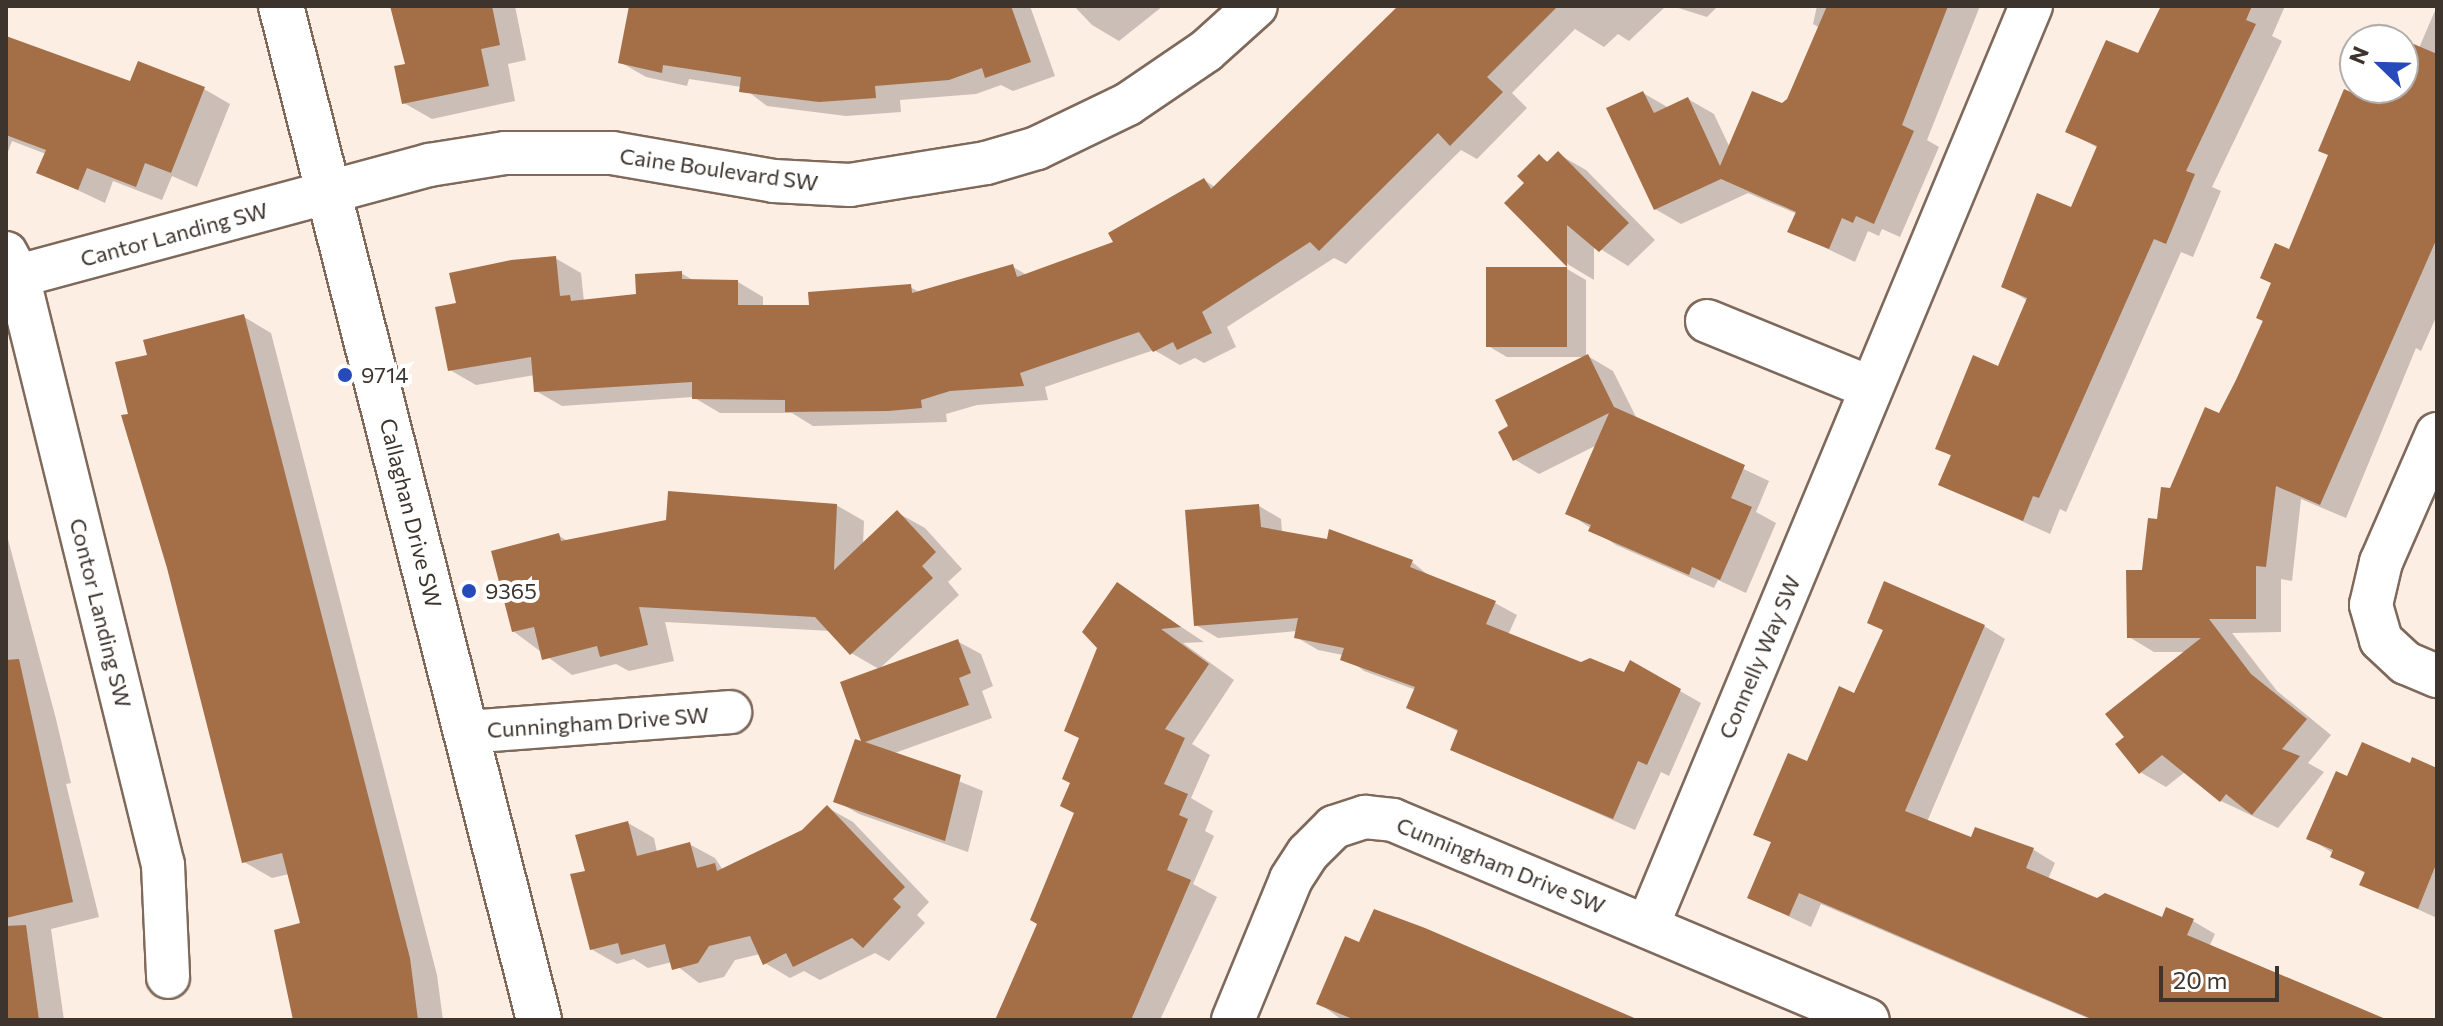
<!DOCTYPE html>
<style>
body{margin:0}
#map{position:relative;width:2443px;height:1026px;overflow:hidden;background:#fdeee4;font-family:Commissioner,sans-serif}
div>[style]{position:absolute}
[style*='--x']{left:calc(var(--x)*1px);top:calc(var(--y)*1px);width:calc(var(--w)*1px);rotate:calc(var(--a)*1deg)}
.shadow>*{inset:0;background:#0003}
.building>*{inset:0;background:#a46e47}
.roads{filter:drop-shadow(2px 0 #7e695b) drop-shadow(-2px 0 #7e695b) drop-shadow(0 2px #7e695b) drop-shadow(0 -2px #7e695b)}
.street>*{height:42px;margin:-21px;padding:0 21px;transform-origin:21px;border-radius:21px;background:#fff}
.secondary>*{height:44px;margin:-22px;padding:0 22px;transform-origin:22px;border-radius:22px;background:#fff}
.dots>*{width:22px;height:22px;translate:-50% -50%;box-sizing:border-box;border:4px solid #fff;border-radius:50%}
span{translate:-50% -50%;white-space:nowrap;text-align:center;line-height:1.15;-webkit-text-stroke:8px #fff;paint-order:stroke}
.street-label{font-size:22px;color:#3d342d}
.poi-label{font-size:22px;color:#3d342d}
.left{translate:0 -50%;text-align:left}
.frame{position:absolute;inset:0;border:8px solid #3d342d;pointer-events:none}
.north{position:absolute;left:2339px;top:24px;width:80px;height:80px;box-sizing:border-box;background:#fff;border:2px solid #b1aeab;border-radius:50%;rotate:293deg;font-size:22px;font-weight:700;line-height:32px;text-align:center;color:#3d342d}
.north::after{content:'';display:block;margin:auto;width:28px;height:36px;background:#264ab9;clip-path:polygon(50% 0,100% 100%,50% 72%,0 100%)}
.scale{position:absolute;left:2159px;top:966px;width:120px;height:36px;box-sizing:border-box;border:4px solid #3d342d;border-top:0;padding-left:10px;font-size:24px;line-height:28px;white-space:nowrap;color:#3d342d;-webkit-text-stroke:6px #fff;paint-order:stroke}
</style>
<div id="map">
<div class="shadow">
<div style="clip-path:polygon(392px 6px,515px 6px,526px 60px,508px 64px,515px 101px,432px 119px,404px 103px,407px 65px)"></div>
<div style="clip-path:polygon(634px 6px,1030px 6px,1055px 76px,1013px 91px,1001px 85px,976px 94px,900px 100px,901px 112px,846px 116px,767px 106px,742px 87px,689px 79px,687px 86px,646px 77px,620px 62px)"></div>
<div style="clip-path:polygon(1074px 6px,1163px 6px,1119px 41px,1092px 25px)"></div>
<div style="clip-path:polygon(1400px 6px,1666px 6px,1629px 41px,1618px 34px,1604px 47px,1575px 29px,1512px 93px,1527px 108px,1477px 159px,1461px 150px,1346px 264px,1334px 258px,1227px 327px,1236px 347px,1204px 363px,1195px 358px,1180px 365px,1154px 350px,1045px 387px,1048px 400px,977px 405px,946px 414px,947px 422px,813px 426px,792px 413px,720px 413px,693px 397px,562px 406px,536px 391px,535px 375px,476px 385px,450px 370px,458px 304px,555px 258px,581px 273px,584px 302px,638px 296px,681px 273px,696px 282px,738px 282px,763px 297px,763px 307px,811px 307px,910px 287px,921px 293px,1013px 267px,1027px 275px,1116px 243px,1204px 180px,1215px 187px)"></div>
<div style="clip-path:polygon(1672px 6px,1718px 6px,1707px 17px)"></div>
<div style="clip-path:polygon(1817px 6px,1980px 6px,1927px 140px,1939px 147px,1900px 237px,1882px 229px,1879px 236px,1868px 231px,1855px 262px,1790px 231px,1797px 214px,1748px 193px,1681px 224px,1655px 209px,1643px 93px,1669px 108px,1688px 99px,1714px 114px,1730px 148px,1789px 100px,1820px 28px,1813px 24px)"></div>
<div style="clip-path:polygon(2161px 6px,2285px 6px,2272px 36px,2282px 41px,2212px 187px,2221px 191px,2193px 257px,2181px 252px,2066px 512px,2060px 509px,2050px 534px,1941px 484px,1953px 457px,1938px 448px,1999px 368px,2028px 301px,2004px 286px,2072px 209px,2098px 148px,2067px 131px,2139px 56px)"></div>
<div style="clip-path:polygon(2437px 6px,2437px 315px,2421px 351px,2416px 348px,2346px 518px,2301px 499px,2292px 581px,2281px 579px,2281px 632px,2232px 633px,2277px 691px,2331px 735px,2308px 763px,2324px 772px,2278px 828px,2221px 801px,2185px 772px,2166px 787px,2140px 772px,2127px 738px,2187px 652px,2154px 652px,2129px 637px,2171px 490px,2220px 416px,2367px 88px,2403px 88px,2403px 42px,2419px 48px)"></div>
<div style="clip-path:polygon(6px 38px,131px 84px,204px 89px,230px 104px,197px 187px,172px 176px,162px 200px,113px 181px,105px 203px,39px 172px,46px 154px,12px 141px,6px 157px)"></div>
<div style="clip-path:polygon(1558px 154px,1586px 170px,1655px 240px,1628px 266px,1594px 245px,1594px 280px,1569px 265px,1507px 203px,1527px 183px,1540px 157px,1550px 163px)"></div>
<div style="clip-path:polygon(1567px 269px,1586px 280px,1586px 355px,1613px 371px,1637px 419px,1769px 481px,1756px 512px,1776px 523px,1746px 593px,1718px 580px,1714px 588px,1616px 545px,1568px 513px,1597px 445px,1539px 474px,1514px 459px,1586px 357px,1507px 357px,1488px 346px)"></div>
<div style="clip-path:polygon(244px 317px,271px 333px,437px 975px,443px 1020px,294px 1020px,302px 925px,289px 874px,272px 878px,244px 862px,130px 415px,149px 356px)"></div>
<div style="clip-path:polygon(836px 505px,864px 521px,863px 545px,898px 513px,925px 528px,962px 569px,948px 582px,959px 595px,879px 669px,851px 653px,831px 631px,665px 622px,674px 661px,629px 671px,616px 664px,572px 675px,513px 631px,558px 535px,569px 542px)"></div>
<div style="clip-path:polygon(1259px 506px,1281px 519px,1282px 532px,1328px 541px,1330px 532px,1412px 562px,1432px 578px,1495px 603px,1517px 615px,1508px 635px,1581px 664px,1625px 675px,1631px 663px,1701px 703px,1669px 776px,1661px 772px,1635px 830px,1452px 749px,1459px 732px,1409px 707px,1416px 690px,1364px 671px,1343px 655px,1318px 650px,1296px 637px,1297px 631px,1218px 638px,1196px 625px)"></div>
<div style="clip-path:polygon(6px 532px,56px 719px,71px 783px,66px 784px,99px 917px,51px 929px,64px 1020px,6px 1020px)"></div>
<div style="clip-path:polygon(1118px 585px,1204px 642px,1183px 643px,1234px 680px,1192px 744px,1210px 755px,1191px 798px,1213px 811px,1205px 831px,1214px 836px,1193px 884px,1217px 897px,1160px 1020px,997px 1020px,1040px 924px,1076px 814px,1072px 783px)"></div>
<div style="clip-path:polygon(1869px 622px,1984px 626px,2005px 639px,1927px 822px,1972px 839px,1976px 830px,2034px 850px,2055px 863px,2048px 879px,2097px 900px,2163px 920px,2167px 909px,2193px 921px,2215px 934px,2209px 947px,2371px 1020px,2092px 1020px,1821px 904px,1811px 927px,1749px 898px,1772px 843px,1755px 834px,1855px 695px,1884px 631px)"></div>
<div style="clip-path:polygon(957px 641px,981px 654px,993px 686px,982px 691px,992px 718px,892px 754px,983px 791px,968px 852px,859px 814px,836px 801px,865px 744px,842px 683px)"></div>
<div style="clip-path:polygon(2411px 766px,2437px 770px,2437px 918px,2362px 884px,2366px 874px,2309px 838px,2348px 779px)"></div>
<div style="clip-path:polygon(828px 808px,853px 822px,929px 902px,917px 915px,925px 923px,889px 961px,875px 953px,820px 980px,804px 971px,790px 978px,765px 963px,760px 954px,735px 960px,724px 977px,699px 983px,672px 962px,648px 968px,634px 959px,617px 964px,591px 949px,587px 872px,628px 823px,654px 838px,657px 852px,689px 844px,715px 858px,723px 870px,803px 831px)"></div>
<div style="clip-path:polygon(1319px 1003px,1627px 1020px,1342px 1020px)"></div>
</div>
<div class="building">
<div style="clip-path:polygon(390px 6px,492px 6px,500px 45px,481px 49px,489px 86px,402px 104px,394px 66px,405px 64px)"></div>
<div style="clip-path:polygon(629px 6px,1011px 6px,1031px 62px,985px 78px,982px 68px,949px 80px,875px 86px,876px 98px,819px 102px,739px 92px,741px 77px,663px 65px,662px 73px,618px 63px)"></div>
<div style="clip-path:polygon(1398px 6px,1558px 6px,1487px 77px,1503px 92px,1450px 146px,1438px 133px,1319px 251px,1310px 242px,1202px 312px,1212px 333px,1177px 350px,1173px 342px,1153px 352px,1139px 332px,1020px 373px,1024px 386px,950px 391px,921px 400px,922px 408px,888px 411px,785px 412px,785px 400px,692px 399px,692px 382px,534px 392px,531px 357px,448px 371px,435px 307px,456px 303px,449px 273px,511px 260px,556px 256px,560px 296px,570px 295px,571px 301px,636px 294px,635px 274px,682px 271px,682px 279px,738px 280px,738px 305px,809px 305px,808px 292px,911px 284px,912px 293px,1013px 264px,1017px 277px,1113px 242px,1108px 233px,1204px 178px,1211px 189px)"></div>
<div style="clip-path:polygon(1827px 6px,1948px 6px,1902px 125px,1914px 131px,1874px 224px,1856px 216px,1853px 223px,1842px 218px,1829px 249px,1787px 232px,1796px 212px,1721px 179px,1654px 210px,1606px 108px,1643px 91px,1654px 113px,1688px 97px,1720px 166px,1752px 91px,1782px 103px,1787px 99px)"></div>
<div style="clip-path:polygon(2161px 6px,2252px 6px,2246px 20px,2256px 24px,2186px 171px,2195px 174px,2166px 244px,2154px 239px,2039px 498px,2033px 496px,2023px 521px,1938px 485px,1951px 455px,1935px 449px,1973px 355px,1998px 366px,2027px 298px,2001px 287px,2037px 193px,2071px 207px,2097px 146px,2065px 132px,2106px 40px,2138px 53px)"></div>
<div style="clip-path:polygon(2388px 33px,2437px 54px,2437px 238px,2320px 505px,2276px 486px,2266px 567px,2256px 566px,2256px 619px,2209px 619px,2251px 674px,2307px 719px,2282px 749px,2300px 756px,2252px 815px,2226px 794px,2220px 802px,2162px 755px,2139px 774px,2115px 744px,2124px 737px,2105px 714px,2201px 638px,2127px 638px,2126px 570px,2142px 570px,2148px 518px,2157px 519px,2161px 487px,2170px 488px,2205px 407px,2219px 413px,2236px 380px,2263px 321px,2256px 318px,2271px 283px,2260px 278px,2275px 243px,2289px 249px,2328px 155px,2318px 151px,2344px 89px,2362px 97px,2365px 88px,2403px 88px,2403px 40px,2385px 40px)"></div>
<div style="clip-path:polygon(6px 36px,130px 81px,138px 61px,205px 87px,171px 173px,145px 163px,136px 187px,87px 168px,78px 190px,36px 173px,46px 150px,6px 135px)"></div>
<div style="clip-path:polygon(1558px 151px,1629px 223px,1599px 252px,1567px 225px,1567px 267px,1504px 203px,1524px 183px,1517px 176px,1539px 154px,1547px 162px)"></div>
<div style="clip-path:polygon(1486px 267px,1567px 267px,1567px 347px,1486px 347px)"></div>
<div style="clip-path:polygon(244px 314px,410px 958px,418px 1020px,293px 1020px,274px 930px,300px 923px,282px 853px,242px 863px,167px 568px,121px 415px,128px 414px,115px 362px,147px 355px,143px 340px)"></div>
<div style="clip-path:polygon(1588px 354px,1614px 407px,1745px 465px,1731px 498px,1752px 507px,1720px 580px,1692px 567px,1689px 575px,1588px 531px,1591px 525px,1565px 514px,1609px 413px,1513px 461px,1498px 432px,1508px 426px,1495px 400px)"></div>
<div style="clip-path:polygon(668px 491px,837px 504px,834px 570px,897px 510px,936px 552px,922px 566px,933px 578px,850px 655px,815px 617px,639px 607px,648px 645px,600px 657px,597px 646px,542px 660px,534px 627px,512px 632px,491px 551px,559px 533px,561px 541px,666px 520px)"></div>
<div style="clip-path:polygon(1259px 504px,1261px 527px,1327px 539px,1329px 529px,1413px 560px,1410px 567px,1496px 601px,1486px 624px,1581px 662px,1590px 658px,1624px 672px,1630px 660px,1681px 689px,1647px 765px,1638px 761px,1613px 819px,1450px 750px,1458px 730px,1406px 708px,1415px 687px,1340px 660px,1344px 648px,1294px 638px,1298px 618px,1194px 626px,1185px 510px)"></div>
<div style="clip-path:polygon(1884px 581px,1985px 625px,1905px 811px,1971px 837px,1975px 827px,2034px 848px,2026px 868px,2097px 898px,2105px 893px,2162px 917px,2166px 907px,2194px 919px,2187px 935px,2388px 1020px,2094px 1020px,1799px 893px,1789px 916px,1747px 898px,1771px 842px,1753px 835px,1788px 753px,1807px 761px,1839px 686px,1854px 693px,1883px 630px,1867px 623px)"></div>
<div style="clip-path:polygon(1117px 582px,1181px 627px,1161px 629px,1209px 664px,1165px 729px,1185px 738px,1164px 784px,1188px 794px,1179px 815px,1188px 819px,1167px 870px,1191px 880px,1131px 1020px,995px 1020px,1037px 924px,1030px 920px,1074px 813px,1060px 806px,1070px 783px,1062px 779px,1079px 738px,1064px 731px,1097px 648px,1082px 632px)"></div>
<div style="clip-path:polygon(958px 639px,971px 673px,959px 678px,969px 705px,865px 742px,961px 775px,945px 841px,833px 802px,855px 739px,861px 741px,840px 682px)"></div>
<div style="clip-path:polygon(19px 659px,73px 902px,6px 918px,6px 660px)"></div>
<div style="clip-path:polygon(2362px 742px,2410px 763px,2412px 757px,2437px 768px,2437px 862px,2418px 909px,2359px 885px,2365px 872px,2330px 857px,2333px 850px,2306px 839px,2336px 771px,2347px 776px)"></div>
<div style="clip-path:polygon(827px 805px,905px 887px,893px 899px,901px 907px,863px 948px,852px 938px,793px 967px,786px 953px,763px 965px,750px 936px,709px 946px,698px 963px,672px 970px,665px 944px,621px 955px,618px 943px,590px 950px,570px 874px,585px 871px,575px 835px,628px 821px,637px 856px,690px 842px,697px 868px,715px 863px,717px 871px,802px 830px)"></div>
<div style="clip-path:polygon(1374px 909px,1425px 928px,1639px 1020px,1355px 1020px,1316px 1004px,1345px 936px,1359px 942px)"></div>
<div style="clip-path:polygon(26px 925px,39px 1020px,6px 1020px,6px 926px)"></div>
</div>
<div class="roads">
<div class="street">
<div style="--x:6;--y:253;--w:26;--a:62"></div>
<div style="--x:18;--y:276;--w:607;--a:76.17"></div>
<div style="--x:163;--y:865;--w:112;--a:87.4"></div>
<div style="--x:18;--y:276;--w:426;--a:-15.1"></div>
<div style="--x:429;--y:165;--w:77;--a:-9"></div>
<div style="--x:505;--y:153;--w:107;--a:0"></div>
<div style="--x:612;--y:153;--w:164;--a:9.8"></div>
<div style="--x:774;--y:181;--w:76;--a:3"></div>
<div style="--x:850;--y:185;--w:138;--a:-9.2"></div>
<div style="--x:986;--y:163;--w:53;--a:-16.4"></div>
<div style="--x:1037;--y:148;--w:101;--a:-25.8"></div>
<div style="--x:1128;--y:104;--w:94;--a:-34.2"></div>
<div style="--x:1206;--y:51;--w:67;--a:-42"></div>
<div style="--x:1707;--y:321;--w:177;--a:22.2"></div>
<div style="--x:2437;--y:434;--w:140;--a:113.6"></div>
<div style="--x:2381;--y:562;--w:44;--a:103.1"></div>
<div style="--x:2371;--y:605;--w:36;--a:74"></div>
<div style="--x:2381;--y:640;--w:34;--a:43"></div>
<div style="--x:2406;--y:663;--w:34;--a:23"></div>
<div style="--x:466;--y:732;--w:265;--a:-4.3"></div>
<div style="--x:1648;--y:925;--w:996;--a:-67.38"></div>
<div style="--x:1233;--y:1020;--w:152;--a:-67.6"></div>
<div style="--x:1291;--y:879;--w:31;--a:-57"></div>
<div style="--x:1308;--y:853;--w:37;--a:-45"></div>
<div style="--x:1334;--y:827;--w:33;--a:-18"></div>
<div style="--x:1365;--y:817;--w:28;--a:6"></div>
<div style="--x:1393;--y:820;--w:515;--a:22.83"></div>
</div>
<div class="secondary">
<div style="--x:281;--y:6;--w:1046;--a:75.72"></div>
</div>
</div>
<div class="dots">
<div style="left:345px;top:375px;background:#264ab9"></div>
<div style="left:469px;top:591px;background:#264ab9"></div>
</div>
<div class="street-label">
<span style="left:719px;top:169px;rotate:8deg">Caine Boulevard SW</span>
<span style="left:174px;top:234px;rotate:-15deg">Cantor Landing SW</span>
<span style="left:411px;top:513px;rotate:76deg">Callaghan Drive SW</span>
<span style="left:101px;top:613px;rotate:76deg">Contor Landing SW</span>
<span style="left:1759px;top:657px;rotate:-67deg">Connelly Way SW</span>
<span style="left:598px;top:722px;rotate:-4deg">Cunningham Drive SW</span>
<span style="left:1501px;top:865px;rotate:22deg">Cunningham Drive SW</span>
</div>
<div class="poi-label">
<span class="left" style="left:361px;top:375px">9714</span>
<span class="left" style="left:485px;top:591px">9365</span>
</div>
<div class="frame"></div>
<div class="north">N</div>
<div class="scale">20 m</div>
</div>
